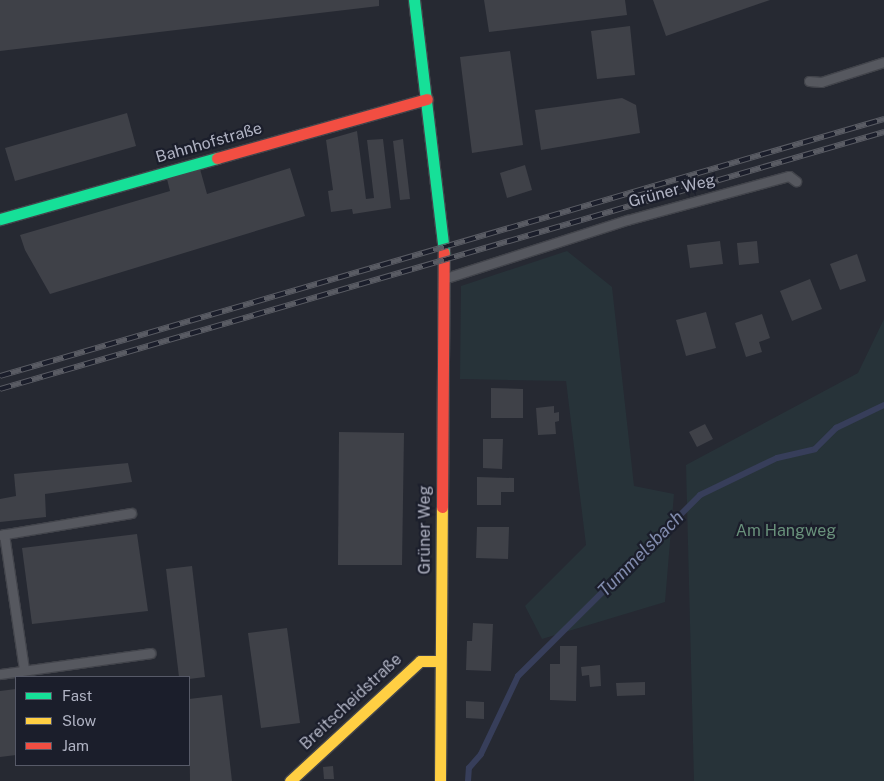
<!DOCTYPE html>
<meta charset="utf-8">
<style>
body{margin:0}
#map{position:relative;width:884px;height:781px;overflow:hidden;background:#262932;font-family:"Public Sans",sans-serif}
div>[style]{position:absolute}
[style*='--x']{left:calc(var(--x)*1px);top:calc(var(--y)*1px);width:calc(var(--w)*1px);rotate:calc(var(--a)*1deg)}
.green>*{inset:0;background:#273339}
.stream>*{height:6px;margin:-3px;padding:0 3px;transform-origin:3px;border-radius:3px;background:#373e5a}
.building>*{inset:0;background:#3f4148}
.roads{filter:drop-shadow(1px 0 #42444b) drop-shadow(-1px 0 #42444b) drop-shadow(0 1px #42444b) drop-shadow(0 -1px #42444b)}
.lane>*{height:9px;margin:-4.5px;padding:0 4.5px;transform-origin:4.5px;border-radius:4.5px;background:#56585f}
.fast>*{height:11px;margin:-5.5px;padding:0 5.5px;transform-origin:5.5px;border-radius:5.5px;background:#16e098}
.slow>*{height:11px;margin:-5.5px;padding:0 5.5px;transform-origin:5.5px;border-radius:5.5px;background:#ffcf43}
.jam>*{height:11px;margin:-5.5px;padding:0 5.5px;transform-origin:5.5px;border-radius:5.5px;background:#f24e42}
.rail>*{height:5.5px;margin-top:-2.75px;transform-origin:0;background:repeating-linear-gradient(90deg,#1b1e2b 0 11px,#5a5c64 0 22px);box-sizing:border-box;border-block:1px solid #5a5c64}
span{translate:-50% -50%;white-space:nowrap;text-align:center;line-height:1.15;-webkit-text-stroke:4.5px #1b1e2b;paint-order:stroke}
.street-label{font-size:16px;color:#b0b3c3}
.park-label{font-size:16px;color:#69917b}
.water-label{font-size:18px;color:#818bad;font-style:italic}
.legend{position:absolute;left:15px;top:676px;width:175px;height:90px;box-sizing:border-box;background:#1b1e2b;border:1px solid #575a68;margin:0;padding:6px 9px;list-style:none;font-size:15px;color:#b0b3c3}
.legend li{display:flex;align-items:center;gap:10px;height:25px}
.legend b{width:25px;border:1px solid #575a68}
</style>
<div id="map">
<div class="green">
<div style="clip-path:polygon(567px 251px,612px 287px,634px 486px,674px 494px,665px 602px,542px 639px,525px 606px,586px 545px,566px 381px,460px 379px,461px 286px)"></div>
<div style="clip-path:polygon(884px 319px,884px 781px,694px 781px,686px 465px,858px 373px)"></div>
</div>
<div class="stream">
<div style="--x:468;--y:781;--w:13;--a:-86"></div>
<div style="--x:469;--y:768;--w:18;--a:-49"></div>
<div style="--x:481;--y:754;--w:86;--a:-64.6"></div>
<div style="--x:518;--y:676;--w:257;--a:-44.8"></div>
<div style="--x:700;--y:495;--w:85;--a:-25.7"></div>
<div style="--x:777;--y:458;--w:39;--a:-13"></div>
<div style="--x:815;--y:449;--w:30;--a:-45"></div>
<div style="--x:836;--y:428;--w:53;--a:-25.6"></div>
</div>
<div class="building">
<div style="clip-path:polygon(0 0,379px 0,379px 6px,0 51px)"></div>
<div style="clip-path:polygon(484px 0,625px 0,627px 15px,489px 32px)"></div>
<div style="clip-path:polygon(653px 0,770px 0,666px 36px)"></div>
<div style="clip-path:polygon(630px 26px,635px 75px,597px 79px,591px 31px)"></div>
<div style="clip-path:polygon(510px 51px,523px 145px,472px 153px,460px 57px)"></div>
<div style="clip-path:polygon(622px 98px,636px 105px,640px 133px,541px 150px,535px 110px)"></div>
<div style="clip-path:polygon(127px 113px,136px 146px,15px 181px,5px 148px)"></div>
<div style="clip-path:polygon(357px 131px,366px 199px,374px 198px,367px 140px,383px 139px,391px 208px,353px 214px,352px 209px,331px 212px,328px 191px,333px 190px,326px 140px)"></div>
<div style="clip-path:polygon(403px 139px,410px 199px,400px 200px,393px 141px)"></div>
<div style="clip-path:polygon(525px 165px,532px 190px,507px 198px,500px 173px)"></div>
<div style="clip-path:polygon(290px 168px,305px 216px,50px 294px,25px 250px,20px 235px,170px 191px,167px 179px,200px 169px,207px 194px)"></div>
<div style="clip-path:polygon(720px 241px,723px 264px,690px 268px,687px 245px)"></div>
<div style="clip-path:polygon(757px 241px,759px 263px,739px 265px,737px 243px)"></div>
<div style="clip-path:polygon(857px 254px,866px 281px,840px 290px,830px 264px)"></div>
<div style="clip-path:polygon(810px 279px,822px 309px,792px 321px,780px 291px)"></div>
<div style="clip-path:polygon(706px 312px,716px 348px,686px 356px,676px 320px)"></div>
<div style="clip-path:polygon(762px 314px,770px 338px,759px 342px,762px 352px,746px 357px,735px 323px)"></div>
<div style="clip-path:polygon(491px 388px,523px 389px,523px 418px,491px 418px)"></div>
<div style="clip-path:polygon(554px 406px,554px 413px,559px 412px,559px 421px,555px 422px,556px 434px,538px 435px,536px 408px)"></div>
<div style="clip-path:polygon(705px 424px,713px 439px,697px 447px,689px 432px)"></div>
<div style="clip-path:polygon(339px 432px,404px 433px,402px 565px,338px 565px)"></div>
<div style="clip-path:polygon(483px 439px,503px 439px,502px 469px,483px 468px)"></div>
<div style="clip-path:polygon(128px 463px,132px 482px,45px 494px,46px 517px,0 522px,0 499px,16px 496px,14px 474px)"></div>
<div style="clip-path:polygon(477px 477px,514px 478px,514px 492px,501px 492px,501px 505px,477px 505px)"></div>
<div style="clip-path:polygon(477px 527px,509px 527px,508px 559px,476px 558px)"></div>
<div style="clip-path:polygon(137px 534px,148px 611px,32px 624px,22px 548px)"></div>
<div style="clip-path:polygon(192px 566px,205px 677px,189px 679px,179px 677px,166px 569px)"></div>
<div style="clip-path:polygon(473px 623px,493px 624px,491px 671px,466px 670px,467px 641px,472px 641px)"></div>
<div style="clip-path:polygon(287px 628px,300px 723px,261px 728px,248px 633px)"></div>
<div style="clip-path:polygon(560px 646px,577px 646px,576px 701px,550px 700px,550px 664px,560px 664px)"></div>
<div style="clip-path:polygon(600px 665px,601px 686px,590px 687px,589px 675px,582px 676px,581px 667px)"></div>
<div style="clip-path:polygon(645px 682px,645px 695px,617px 696px,616px 683px)"></div>
<div style="clip-path:polygon(16px 689px,16px 755px,0 757px,0 691px)"></div>
<div style="clip-path:polygon(222px 695px,232px 781px,190px 781px,189px 699px)"></div>
<div style="clip-path:polygon(466px 701px,484px 702px,484px 719px,466px 718px)"></div>
<div style="clip-path:polygon(333px 766px,334px 779px,324px 779px,323px 767px)"></div>
</div>
<div class="roads">
<div class="lane">
<div style="--x:809;--y:81;--w:12;--a:5"></div>
<div style="--x:821;--y:82;--w:66;--a:-17.6"></div>
<div style="--x:446;--y:278;--w:190;--a:-17.8"></div>
<div style="--x:627;--y:220;--w:168;--a:-15.2"></div>
<div style="--x:789;--y:176;--w:9;--a:36"></div>
<div style="--x:4;--y:534;--w:137;--a:81.6"></div>
<div style="--x:0;--y:535;--w:133;--a:-9.5"></div>
<div style="--x:0;--y:674;--w:152;--a:-7.9"></div>
</div>
<div class="fast">
<div style="--x:414;--y:0;--w:254;--a:83.2"></div>
<div style="--x:0;--y:219;--w:225;--a:-15.7"></div>
</div>
<div class="slow">
<div style="--x:290;--y:781;--w:177;--a:-42.7"></div>
<div style="--x:420;--y:661;--w:20;--a:0"></div>
<div style="--x:440;--y:781;--w:274;--a:-89.6"></div>
</div>
<div class="jam">
<div style="--x:217;--y:158;--w:218;--a:-15.7"></div>
<div style="--x:442;--y:507;--w:255;--a:-89.6"></div>
</div>
</div>
<div class="rail">
<div style="--x:0;--y:376;--w:921;--a:-16.21"></div>
<div style="--x:0;--y:389;--w:921;--a:-16.21"></div>
</div>
<div class="street-label">
<span style="left:209px;top:143px;rotate:-16deg">Bahnhofstraße</span>
<span style="left:672px;top:191px;rotate:-15deg">Grüner Weg</span>
<span style="left:425px;top:530px;rotate:-90deg">Grüner Weg</span>
<span style="left:351px;top:702px;rotate:-43deg">Breitscheidstraße</span>
</div>
<div class="park-label">
<span style="left:786px;top:531px">Am Hangweg</span>
</div>
<div class="water-label">
<span style="left:641px;top:554px;rotate:-45deg">Tummelsbach</span>
</div>
<ul class="legend">
<li><b style="height:6px;background:#16e098"></b>Fast</li>
<li><b style="height:6px;background:#ffcf43"></b>Slow</li>
<li><b style="height:6px;background:#f24e42"></b>Jam</li>
</ul>
</div>
